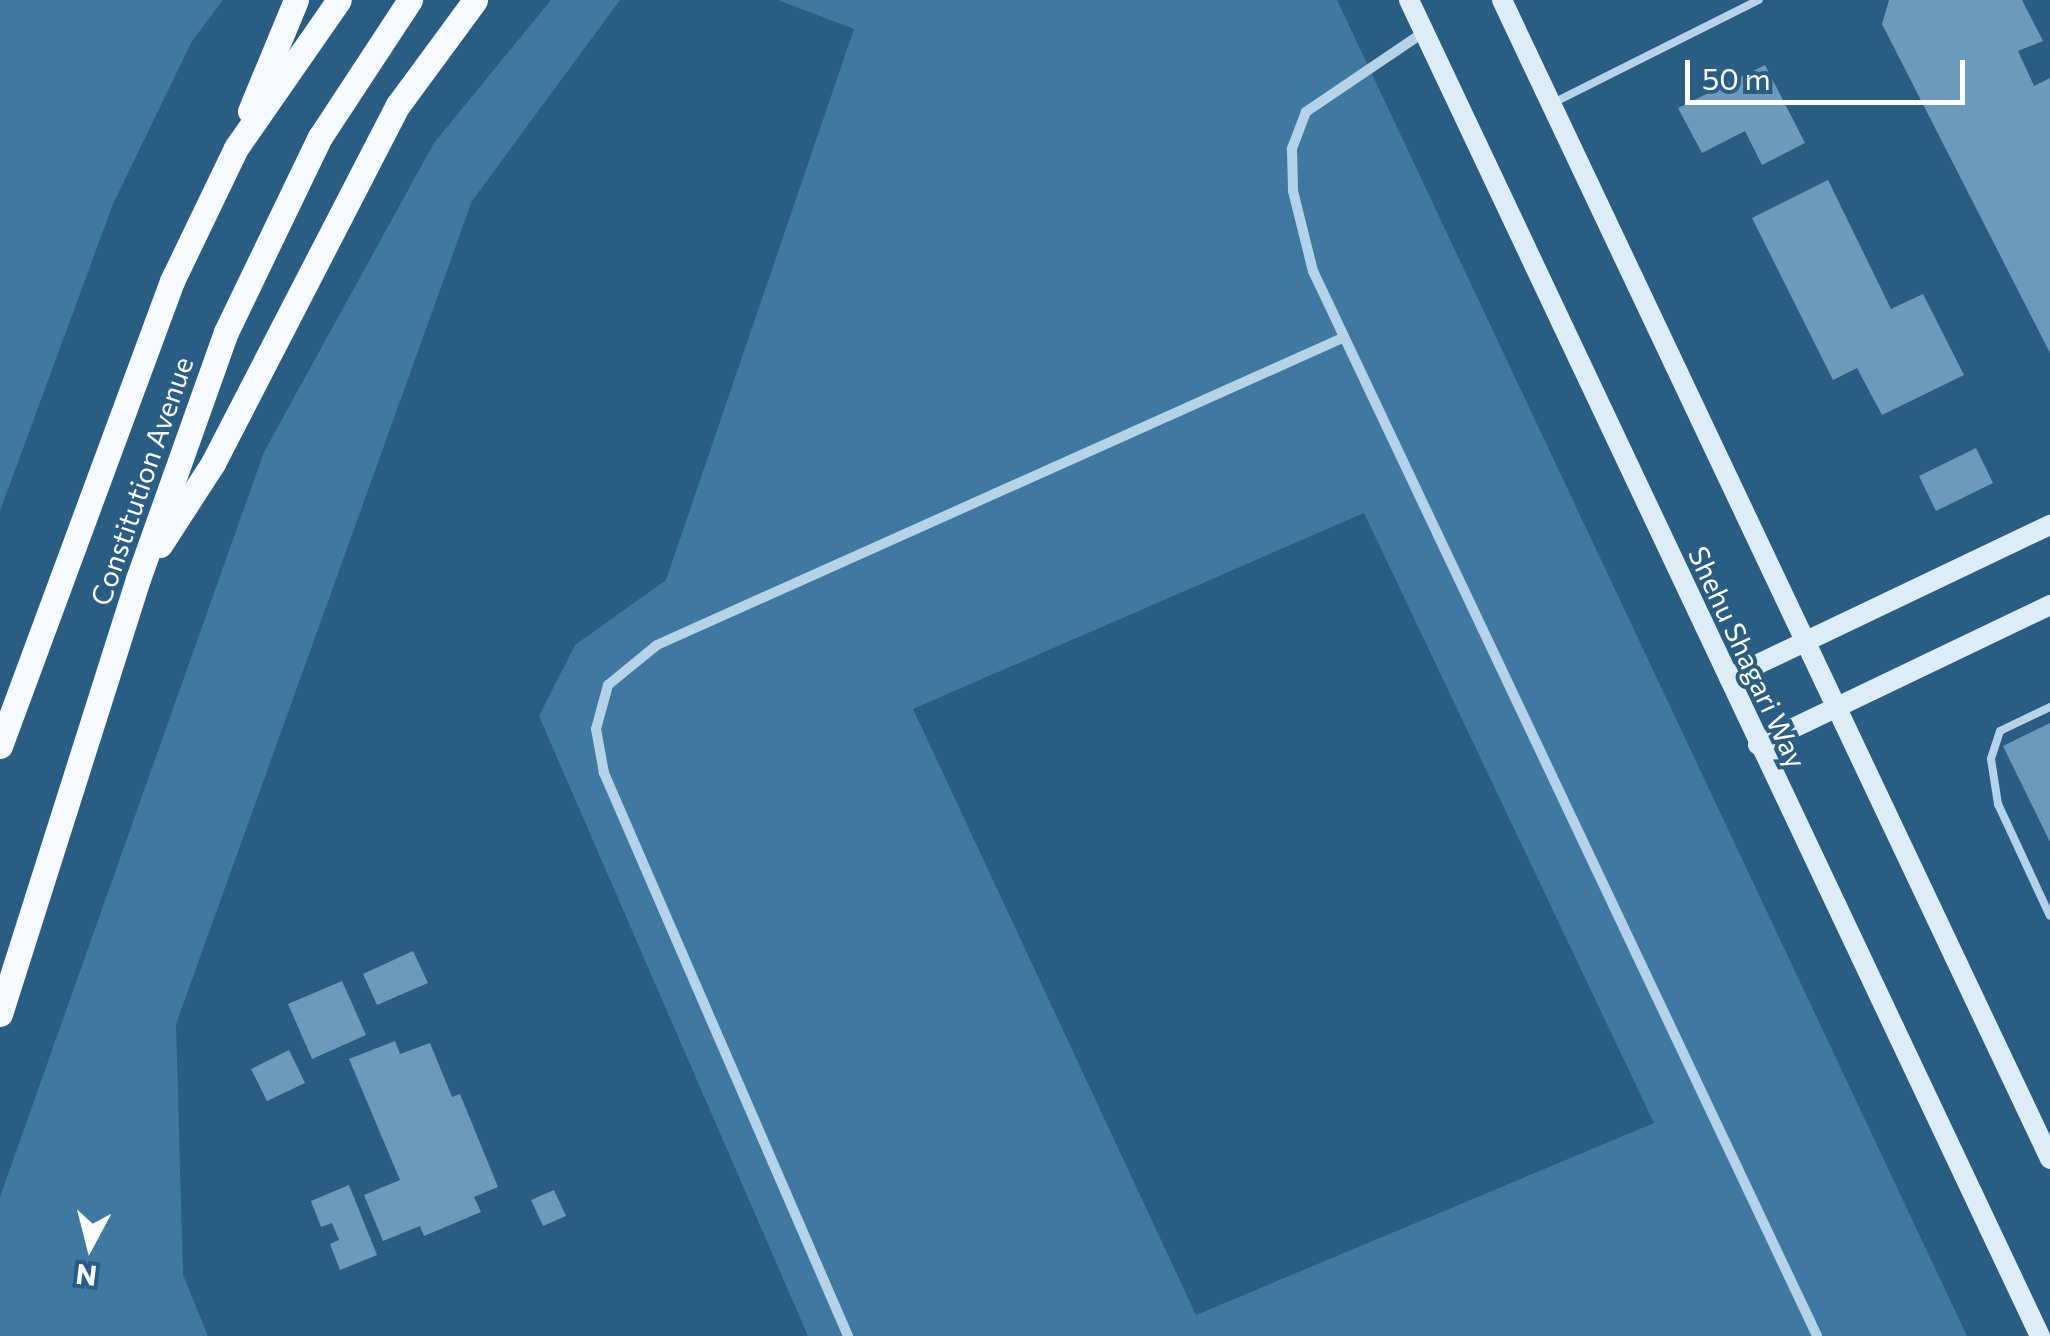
<!DOCTYPE html>
<style>
body{margin:0}
#map{position:relative;width:2050px;height:1336px;overflow:hidden;background:#2a5d84;font-family:Commissioner,sans-serif}
div>[style]{position:absolute}
[style*='--x']{left:calc(var(--x)*1px);top:calc(var(--y)*1px);width:calc(var(--w)*1px);rotate:calc(var(--a)*1deg)}
.green>*{inset:0;background:#3f78a0}
.building>*{inset:0;background:#6e9ab9}
.lane>*{height:8px;margin:-4px;padding:0 4px;transform-origin:4px;border-radius:4px;background:#b5d2e7}
.street>*{height:10px;margin:-5px;padding:0 5px;transform-origin:5px;border-radius:5px;background:#b5d2e7}
.secondary>*{height:20px;margin:-10px;padding:0 10px;transform-origin:10px;border-radius:10px;background:#deecf6}
.primary>*{height:25px;margin:-12.5px;padding:0 12.5px;transform-origin:12.5px;border-radius:12.5px;background:#f6fafe}
span{translate:-50% -50%;white-space:nowrap;text-align:center;line-height:1.15;-webkit-text-stroke:8px #2a5d84;paint-order:stroke}
.street-label{font-size:28px;color:#fff}
.north{position:absolute;left:40px;top:1196px;width:100px;height:100px;-webkit-text-stroke:8px #2a5d84;paint-order:stroke;rotate:187deg;font-size:28px;font-weight:700;line-height:40px;text-align:center;color:#fff}
.north::after{content:'';display:block;margin:auto;width:35px;height:45px;background:#fff;clip-path:polygon(50% 0,100% 100%,50% 72%,0 100%)}
.scale{position:absolute;left:1685px;top:60px;width:280px;height:45px;box-sizing:border-box;border:5px solid #fff;border-top:0;padding-left:12px;font-size:30px;line-height:35px;white-space:nowrap;color:#fff;-webkit-text-stroke:8px #2a5d84;paint-order:stroke}
</style>
<div id="map">
<div class="green">
<div style="clip-path:polygon(0 0,223px 0,192px 41px,113px 204px,0 511px)"></div>
<div style="clip-path:polygon(551px 0,620px 0,472px 201px,176px 1024px,183px 1275px,208px 1336px,0 1336px,0 1197px,264px 452px,434px 143px)"></div>
<div style="clip-path:polygon(evenodd,778px 0,1337px 0,1967px 1336px,808px 1336px,539px 716px,575px 645px,666px 580px,854px 29px,778px 0,1364px 513px,1654px 1123px,1196px 1315px,913px 709px,1364px 513px)"></div>
</div>
<div class="building">
<div style="clip-path:polygon(1889px 0,2022px 0,2043px 41px,2018px 51px,2034px 86px,2050px 78px,2050px 353px,1882px 24px)"></div>
<div style="clip-path:polygon(1765px 65px,1805px 143px,1762px 165px,1745px 131px,1702px 153px,1678px 108px)"></div>
<div style="clip-path:polygon(1828px 180px,1891px 309px,1923px 294px,1964px 375px,1882px 415px,1857px 368px,1833px 380px,1752px 218px)"></div>
<div style="clip-path:polygon(1976px 448px,1993px 483px,1936px 511px,1919px 476px)"></div>
<div style="clip-path:polygon(2050px 723px,2050px 842px,2003px 746px)"></div>
<div style="clip-path:polygon(413px 951px,428px 983px,377px 1005px,363px 974px)"></div>
<div style="clip-path:polygon(342px 981px,366px 1035px,312px 1059px,288px 1004px)"></div>
<div style="clip-path:polygon(395px 1041px,400px 1054px,430px 1043px,452px 1097px,460px 1094px,498px 1187px,474px 1197px,481px 1212px,424px 1236px,420px 1226px,383px 1241px,364px 1195px,400px 1180px,349px 1059px)"></div>
<div style="clip-path:polygon(289px 1050px,305px 1083px,267px 1101px,251px 1069px)"></div>
<div style="clip-path:polygon(349px 1185px,377px 1255px,340px 1270px,330px 1244px,339px 1240px,332px 1223px,321px 1227px,311px 1201px)"></div>
<div style="clip-path:polygon(554px 1190px,566px 1216px,543px 1226px,531px 1200px)"></div>
</div>
<div class="lane">
<div style="--x:1553;--y:103;--w:230;--a:-26.6"></div>
<div style="--x:2050;--y:707;--w:55;--a:154.4"></div>
<div style="--x:2000;--y:731;--w:29;--a:108"></div>
<div style="--x:1991;--y:759;--w:46;--a:81.2"></div>
<div style="--x:1998;--y:804;--w:123;--a:65.1"></div>
</div>
<div class="street">
<div style="--x:1424;--y:32;--w:143;--a:145.9"></div>
<div style="--x:1306;--y:112;--w:40;--a:111"></div>
<div style="--x:1292;--y:149;--w:42;--a:88.6"></div>
<div style="--x:1293;--y:191;--w:82;--a:76"></div>
<div style="--x:1313;--y:271;--w:1178;--a:64.67"></div>
<div style="--x:848;--y:1336;--w:614;--a:-113.43"></div>
<div style="--x:604;--y:773;--w:45;--a:-100.3"></div>
<div style="--x:596;--y:729;--w:46;--a:-74.7"></div>
<div style="--x:608;--y:685;--w:63;--a:-39.2"></div>
<div style="--x:657;--y:645;--w:748;--a:-24.13"></div>
</div>
<div class="secondary">
<div style="--x:1409;--y:0;--w:1478;--a:64.72"></div>
<div style="--x:1502;--y:0;--w:1282;--a:64.69"></div>
<div style="--x:1729;--y:678;--w:356;--a:-25.5"></div>
<div style="--x:1758;--y:745;--w:324;--a:-25.6"></div>
</div>
<div class="primary">
<div style="--x:250;--y:111;--w:120;--a:-67.5"></div>
<div style="--x:160;--y:545;--w:98;--a:-57.1"></div>
<div style="--x:213;--y:463;--w:403;--a:-62.7"></div>
<div style="--x:398;--y:105;--w:130;--a:-53.7"></div>
<div style="--x:0;--y:746;--w:496;--a:-69.7"></div>
<div style="--x:172;--y:281;--w:148;--a:-64.3"></div>
<div style="--x:236;--y:148;--w:180;--a:-55.2"></div>
<div style="--x:0;--y:1014;--w:456;--a:-72.4"></div>
<div style="--x:138;--y:579;--w:262;--a:-70.4"></div>
<div style="--x:226;--y:332;--w:216;--a:-64.3"></div>
<div style="--x:320;--y:137;--w:164;--a:-56.7"></div>
</div>
<div class="street-label">
<span style="left:141px;top:481px;rotate:-71deg">Constitution Avenue</span>
<span style="left:1748px;top:657px;rotate:65deg">Shehu Shagari Way</span>
</div>
<div class="north">N</div>
<div class="scale">50 m</div>
</div>
